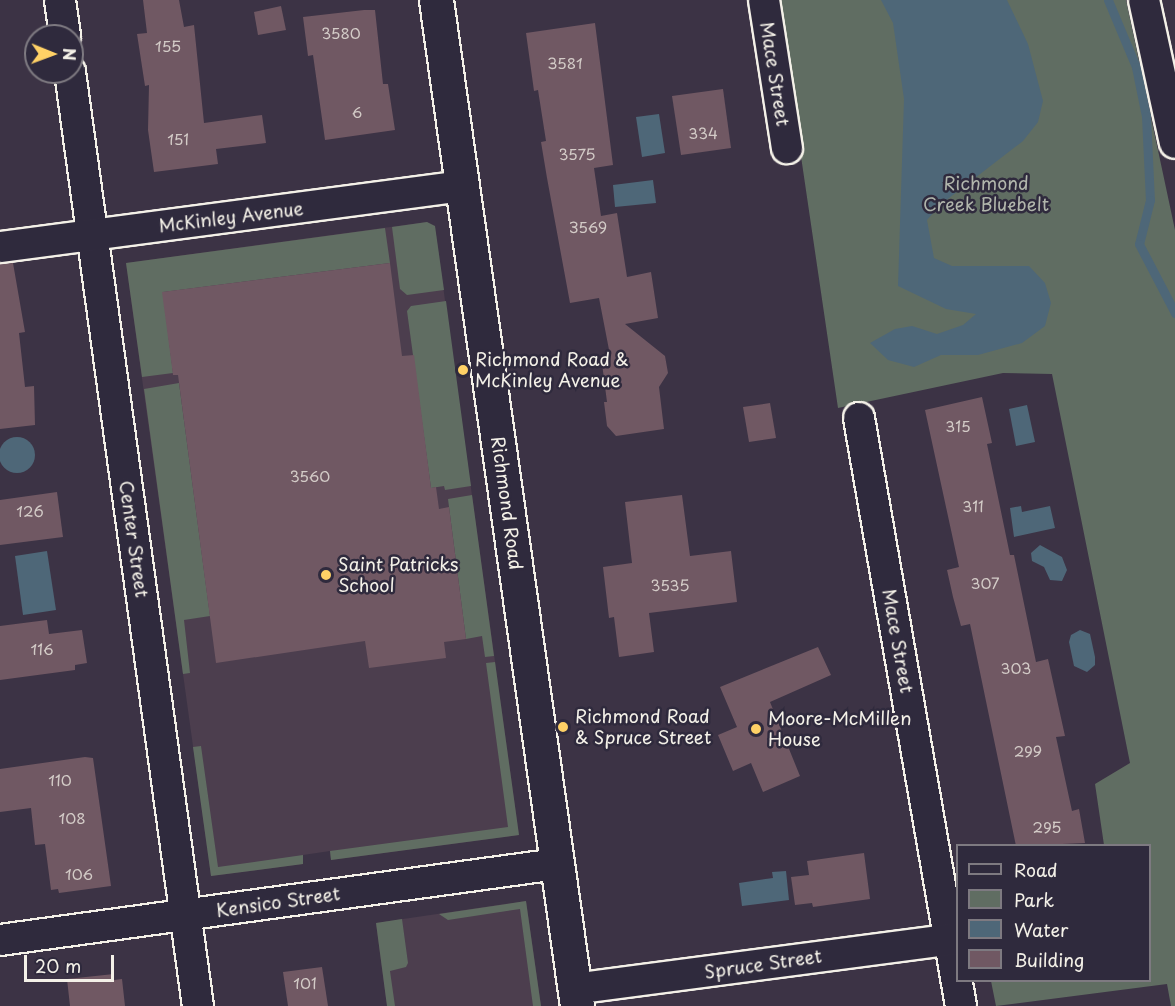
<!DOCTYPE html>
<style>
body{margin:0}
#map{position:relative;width:1175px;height:1006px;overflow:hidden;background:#3c3345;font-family:"Playpen Sans",sans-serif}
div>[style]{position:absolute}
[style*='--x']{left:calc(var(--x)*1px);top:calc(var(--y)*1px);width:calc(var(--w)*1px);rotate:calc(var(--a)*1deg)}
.built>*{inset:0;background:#4c3e4e}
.green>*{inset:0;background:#606d62}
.water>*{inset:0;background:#4e6778}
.round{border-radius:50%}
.stream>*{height:9px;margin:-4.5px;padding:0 4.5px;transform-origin:4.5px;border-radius:4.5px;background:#4e6778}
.building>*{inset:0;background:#705863}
.roads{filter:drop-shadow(2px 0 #f4f1e8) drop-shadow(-2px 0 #f4f1e8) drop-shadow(0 2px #f4f1e8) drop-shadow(0 -2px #f4f1e8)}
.minor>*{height:30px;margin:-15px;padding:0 15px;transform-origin:15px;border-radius:15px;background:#2f2a3d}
.tertiary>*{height:33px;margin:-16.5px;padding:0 16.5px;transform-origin:16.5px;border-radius:16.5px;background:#2f2a3d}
.dots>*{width:16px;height:16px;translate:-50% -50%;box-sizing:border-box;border:3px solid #2f2a3d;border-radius:50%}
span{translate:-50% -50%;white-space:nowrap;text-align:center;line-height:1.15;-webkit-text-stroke:5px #2f2a3d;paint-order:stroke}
.number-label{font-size:15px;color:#d3cbc7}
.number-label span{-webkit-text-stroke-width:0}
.street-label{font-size:18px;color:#f4f1e8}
.park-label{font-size:18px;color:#b1b6ac}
.poi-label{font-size:18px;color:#f4f1e8}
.left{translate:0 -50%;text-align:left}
.legend{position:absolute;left:956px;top:844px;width:195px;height:138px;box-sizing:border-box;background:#2f2a3d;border:2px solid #7e7a81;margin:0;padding:8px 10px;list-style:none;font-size:18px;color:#f4f1e8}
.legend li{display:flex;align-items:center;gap:12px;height:30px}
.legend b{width:30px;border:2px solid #7e7a81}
.north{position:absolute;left:24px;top:24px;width:60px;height:60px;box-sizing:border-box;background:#2f2a3d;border:2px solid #7e7a81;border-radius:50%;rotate:91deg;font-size:16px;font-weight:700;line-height:24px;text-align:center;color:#f4f1e8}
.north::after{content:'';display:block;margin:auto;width:21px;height:27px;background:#ffd166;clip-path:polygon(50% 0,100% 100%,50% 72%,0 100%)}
.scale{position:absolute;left:24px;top:955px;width:90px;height:27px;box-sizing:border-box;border:3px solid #f4f1e8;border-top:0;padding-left:8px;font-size:18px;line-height:21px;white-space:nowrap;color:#f4f1e8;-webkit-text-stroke:4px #2f2a3d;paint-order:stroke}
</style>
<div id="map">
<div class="built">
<div style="clip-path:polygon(427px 222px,435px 228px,519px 835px,331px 860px,330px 851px,303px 855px,303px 864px,211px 876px,126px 263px)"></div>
<div style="clip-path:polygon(526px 901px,541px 1006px,387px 1006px,376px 923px)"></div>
</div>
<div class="green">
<div style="clip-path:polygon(778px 0,1126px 0,1175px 230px,1175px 1006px,1171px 1006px,1167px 984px,996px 1006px,991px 981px,1150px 980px,1150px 846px,1104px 845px,1095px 784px,1130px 763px,1052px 374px,1003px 373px,838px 408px)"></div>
<div style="clip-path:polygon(427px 222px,435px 226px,444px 290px,407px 295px,400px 289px,392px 227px)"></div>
<div style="clip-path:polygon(385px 228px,390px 263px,163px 292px,173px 373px,142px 377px,126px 263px)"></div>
<div style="clip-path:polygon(446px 301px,471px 486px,445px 490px,444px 486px,431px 488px,407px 311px,411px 306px)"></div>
<div style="clip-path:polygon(179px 383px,210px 616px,184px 620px,190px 673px,183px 674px,144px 389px)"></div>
<div style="clip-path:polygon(472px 495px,494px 656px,485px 657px,482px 636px,466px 639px,448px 499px)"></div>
<div style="clip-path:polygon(495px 662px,519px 835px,331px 860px,330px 851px,508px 827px,486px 663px)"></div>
<div style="clip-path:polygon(201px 746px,218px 867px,303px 855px,303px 864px,211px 876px,193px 747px)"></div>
<div style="clip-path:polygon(526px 901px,541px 1006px,533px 1006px,520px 909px,448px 920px,439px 914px)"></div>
<div style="clip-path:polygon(402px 919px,408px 963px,406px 967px,390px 971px,395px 1006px,387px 1006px,376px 923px)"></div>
</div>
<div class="water">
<div style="clip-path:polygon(881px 0,1007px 0,1028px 44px,1043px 101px,1038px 122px,1023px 141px,940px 205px,927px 220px,934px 258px,952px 266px,1029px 266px,1045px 283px,1051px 303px,1045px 326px,1022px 343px,978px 355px,941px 355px,914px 367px,888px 360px,870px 343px,895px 329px,912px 326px,937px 334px,963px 325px,976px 314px,946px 309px,898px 286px,904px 99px,893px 23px)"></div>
<div style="clip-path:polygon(659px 114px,665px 153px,642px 157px,636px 117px)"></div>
<div style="clip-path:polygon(653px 180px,656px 203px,615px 207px,613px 185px)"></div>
<div style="clip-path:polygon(1027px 405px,1035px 442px,1016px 446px,1009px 409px)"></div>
<div class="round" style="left:-1px;top:437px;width:36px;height:36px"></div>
<div style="clip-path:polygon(1021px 506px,1022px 512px,1050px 506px,1055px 528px,1014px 537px,1010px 508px)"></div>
<div style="clip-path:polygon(1040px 545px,1062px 557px,1067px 570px,1062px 581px,1050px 580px,1044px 567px,1032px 561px,1031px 553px)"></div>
<div style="clip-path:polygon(47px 551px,56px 610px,23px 615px,15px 556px)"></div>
<div style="clip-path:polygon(1080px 630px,1090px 634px,1095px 657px,1095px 665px,1087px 672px,1074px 666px,1069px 642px,1071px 635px)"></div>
<div style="clip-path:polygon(786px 871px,789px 900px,742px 906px,739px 883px,773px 878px,772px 872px)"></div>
</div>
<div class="stream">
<div style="--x:1108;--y:0;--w:73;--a:67.3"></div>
<div style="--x:1136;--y:67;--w:50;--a:78.5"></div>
<div style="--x:1146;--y:116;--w:84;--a:87.3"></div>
<div style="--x:1150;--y:200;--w:45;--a:104"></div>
<div style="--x:1139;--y:244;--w:78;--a:62.4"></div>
</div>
<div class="building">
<div style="clip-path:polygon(143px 0,179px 0,184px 27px,194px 25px,204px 123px,262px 115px,266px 143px,216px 149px,218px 164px,154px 172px,148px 130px,149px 85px,145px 86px,137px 34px,147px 33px)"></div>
<div style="clip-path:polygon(281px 6px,286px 30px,258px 35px,254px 12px)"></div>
<div style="clip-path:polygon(364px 10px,375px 10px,383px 84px,388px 84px,395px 130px,325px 140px,313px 55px,308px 56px,303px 17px)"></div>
<div style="clip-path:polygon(595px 23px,613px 165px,594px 168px,601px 216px,617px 213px,627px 277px,651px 272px,658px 318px,625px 324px,665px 356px,668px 373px,659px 387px,664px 429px,616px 436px,607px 426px,604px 402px,607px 402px,601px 356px,610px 355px,599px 298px,570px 303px,547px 178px,541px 142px,546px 141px,538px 90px,534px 91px,526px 33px)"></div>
<div style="clip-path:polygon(723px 89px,731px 148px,681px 155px,672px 96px)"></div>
<div style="clip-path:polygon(13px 263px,25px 332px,19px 333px,25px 387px,34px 386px,35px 425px,0 429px,0 264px)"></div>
<div style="clip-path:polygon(390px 263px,402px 356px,414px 355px,431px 488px,436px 487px,439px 509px,449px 507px,466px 639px,444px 642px,446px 658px,369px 668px,365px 641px,216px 663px,178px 375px,173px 375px,162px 292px)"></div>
<div style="clip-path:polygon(982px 397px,992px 443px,987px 444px,1010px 555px,1014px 555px,1036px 662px,1048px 659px,1065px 736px,1056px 737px,1072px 811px,1079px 809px,1085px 843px,1016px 846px,970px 624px,961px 626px,953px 597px,947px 570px,959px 567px,925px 410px)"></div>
<div style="clip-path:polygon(770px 403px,776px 438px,749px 442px,743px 407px)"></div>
<div style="clip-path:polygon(57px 492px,63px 537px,0 545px,0 500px)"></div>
<div style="clip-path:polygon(682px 495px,690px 556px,731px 551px,737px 602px,649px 613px,654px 652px,619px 657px,614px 617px,609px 618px,603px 567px,632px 563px,625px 502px)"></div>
<div style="clip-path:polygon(47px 620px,49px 634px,82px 630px,87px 663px,75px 665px,75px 670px,0 680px,0 626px)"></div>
<div style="clip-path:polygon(818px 647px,831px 675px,770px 702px,800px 776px,763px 792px,751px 763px,733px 771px,718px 735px,737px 727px,720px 687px)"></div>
<div style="clip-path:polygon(85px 757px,93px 758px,111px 886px,59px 893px,58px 889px,51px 890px,45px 844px,35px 845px,31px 808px,0 812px,0 769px)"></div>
<div style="clip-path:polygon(864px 853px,870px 899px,813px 907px,812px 903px,795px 905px,791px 877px,809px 875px,807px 861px)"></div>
<div style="clip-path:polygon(322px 967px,328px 1006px,288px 1006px,283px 972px)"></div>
<div style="clip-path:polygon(114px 974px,114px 980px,122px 979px,125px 1006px,70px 1006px,67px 979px)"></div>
</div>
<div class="roads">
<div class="minor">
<div style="--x:60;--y:0;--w:36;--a:82"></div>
<div style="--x:764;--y:0;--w:150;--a:81.2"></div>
<div style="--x:1144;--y:0;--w:146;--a:77.8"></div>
<div style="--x:70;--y:72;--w:943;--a:82.2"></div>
<div style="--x:0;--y:247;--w:466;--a:-7.5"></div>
<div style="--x:859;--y:418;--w:597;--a:80.16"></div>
<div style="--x:0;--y:940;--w:562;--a:-7.77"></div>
<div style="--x:574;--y:989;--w:381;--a:-7.5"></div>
</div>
<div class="tertiary">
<div style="--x:436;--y:0;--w:1016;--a:82.02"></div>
</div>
</div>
<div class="dots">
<div style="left:463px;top:370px;background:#ffd166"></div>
<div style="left:326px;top:575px;background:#ffd166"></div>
<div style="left:563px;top:727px;background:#ffd166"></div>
<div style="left:756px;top:729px;background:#ffd166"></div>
</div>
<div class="number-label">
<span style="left:341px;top:33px">3580</span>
<span style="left:168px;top:46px">155</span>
<span style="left:565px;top:63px">3581</span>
<span style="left:357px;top:112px">6</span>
<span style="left:703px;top:133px">334</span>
<span style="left:178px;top:139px">151</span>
<span style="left:577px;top:154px">3575</span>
<span style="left:588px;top:227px">3569</span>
<span style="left:958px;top:426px">315</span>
<span style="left:310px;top:476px">3560</span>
<span style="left:973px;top:506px">311</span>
<span style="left:30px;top:511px">126</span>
<span style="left:985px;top:583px">307</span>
<span style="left:670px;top:585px">3535</span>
<span style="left:42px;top:649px">116</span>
<span style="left:1016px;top:668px">303</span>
<span style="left:1028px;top:751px">299</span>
<span style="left:60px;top:780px">110</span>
<span style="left:72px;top:818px">108</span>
<span style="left:1047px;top:827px">295</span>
<span style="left:79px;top:874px">106</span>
<span style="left:305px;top:983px">101</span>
</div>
<div class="street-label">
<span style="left:775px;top:74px;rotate:81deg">Mace Street</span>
<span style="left:231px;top:217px;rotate:-7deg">McKinley Avenue</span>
<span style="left:507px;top:503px;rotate:82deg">Richmond Road</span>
<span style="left:134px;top:539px;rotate:82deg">Center Street</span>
<span style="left:898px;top:641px;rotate:80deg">Mace Street</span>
<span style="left:278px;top:902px;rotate:-8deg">Kensico Street</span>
<span style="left:763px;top:964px;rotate:-8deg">Spruce Street</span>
</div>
<div class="park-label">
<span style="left:986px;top:194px">Richmond<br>Creek Bluebelt</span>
</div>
<div class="poi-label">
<span class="left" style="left:475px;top:370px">Richmond Road &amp;<br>McKinley Avenue</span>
<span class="left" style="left:338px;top:575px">Saint Patricks<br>School</span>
<span class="left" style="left:575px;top:727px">Richmond Road<br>&amp; Spruce Street</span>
<span class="left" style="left:768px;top:729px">Moore-McMillen<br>House</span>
</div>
<ul class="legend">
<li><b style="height:8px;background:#2f2a3d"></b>Road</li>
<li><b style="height:16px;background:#606d62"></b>Park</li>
<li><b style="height:16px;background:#4e6778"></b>Water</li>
<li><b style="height:16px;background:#705863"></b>Building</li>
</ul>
<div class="north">N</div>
<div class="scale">20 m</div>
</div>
